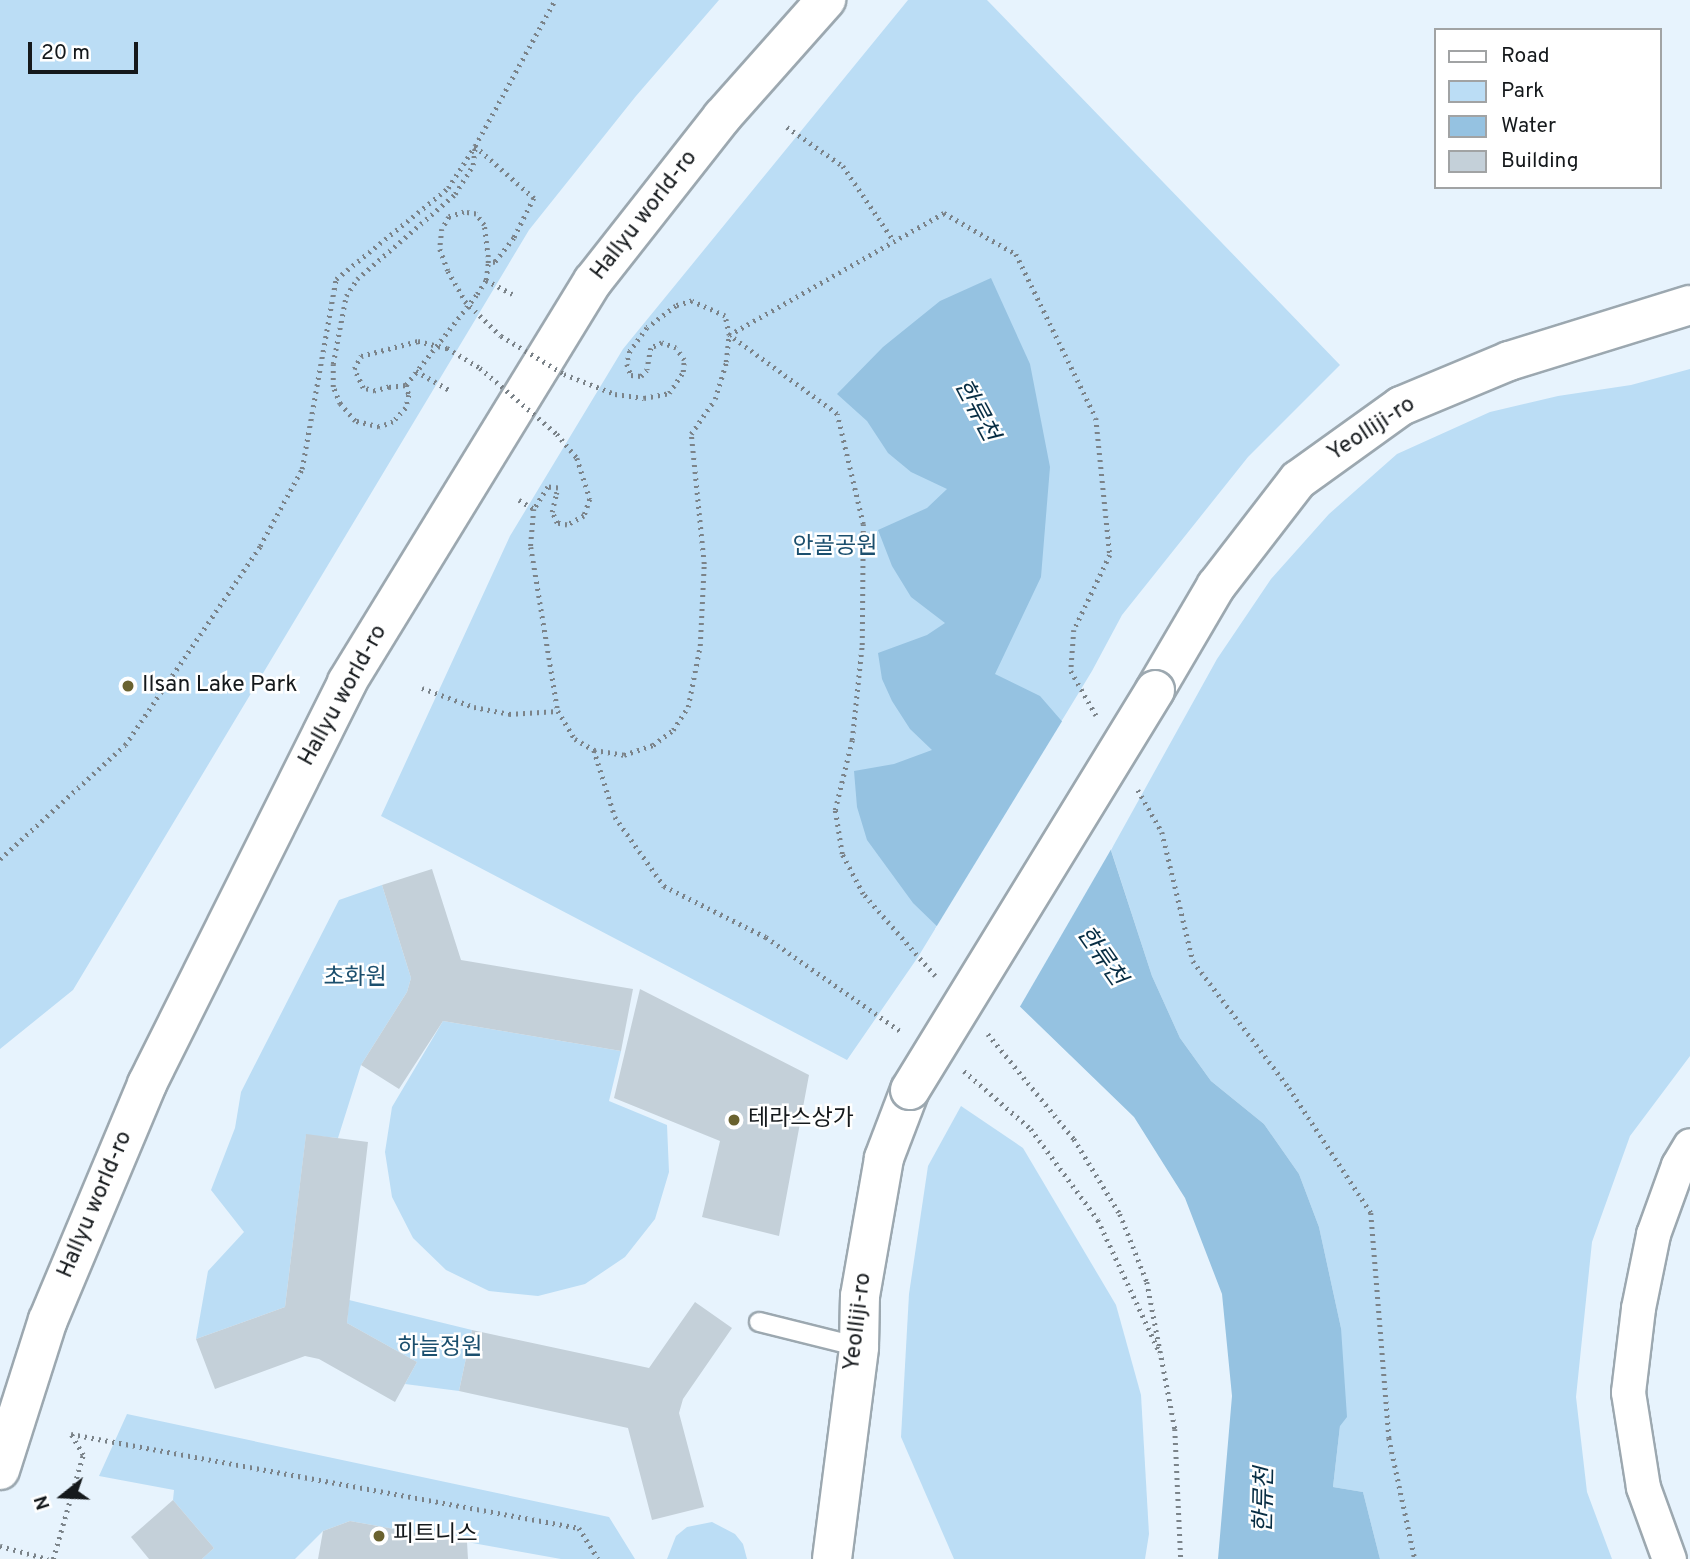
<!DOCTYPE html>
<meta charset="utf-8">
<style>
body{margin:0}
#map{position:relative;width:1690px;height:1559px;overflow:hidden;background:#e7f3fd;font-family:Overpass,"Noto Sans KR",sans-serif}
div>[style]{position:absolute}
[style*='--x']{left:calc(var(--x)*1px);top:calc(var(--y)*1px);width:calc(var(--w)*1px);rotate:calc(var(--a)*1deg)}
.green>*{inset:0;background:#bbddf5}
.water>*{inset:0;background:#95c2e1}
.pier>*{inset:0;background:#e7f3fd}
.building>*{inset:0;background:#c4d0d9}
.path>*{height:4.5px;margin-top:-2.25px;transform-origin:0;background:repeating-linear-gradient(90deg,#7b8389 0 2px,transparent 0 7px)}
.roads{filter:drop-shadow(2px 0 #9ca8b0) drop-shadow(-2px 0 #9ca8b0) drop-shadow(0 2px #9ca8b0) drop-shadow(0 -2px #9ca8b0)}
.lane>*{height:18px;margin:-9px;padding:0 9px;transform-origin:9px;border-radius:9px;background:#fff}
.street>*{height:33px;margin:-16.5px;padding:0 16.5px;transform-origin:16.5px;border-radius:16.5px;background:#fff}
.secondary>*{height:38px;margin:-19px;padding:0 19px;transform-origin:19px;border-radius:19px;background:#fff}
.path-bridge>*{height:4.5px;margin-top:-2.25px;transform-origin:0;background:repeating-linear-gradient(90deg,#7b8389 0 2px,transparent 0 7px)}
.bridges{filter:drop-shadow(2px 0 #9ca8b0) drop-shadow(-2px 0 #9ca8b0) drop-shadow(0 2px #9ca8b0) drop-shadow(0 -2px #9ca8b0)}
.secondary-bridge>*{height:38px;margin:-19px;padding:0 19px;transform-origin:19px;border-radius:19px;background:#fff}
.dots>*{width:19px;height:19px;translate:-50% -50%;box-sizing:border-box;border:4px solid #fff;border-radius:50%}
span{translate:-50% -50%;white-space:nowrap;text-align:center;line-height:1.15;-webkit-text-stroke:5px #fff;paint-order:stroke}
.street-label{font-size:23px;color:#15191c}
.park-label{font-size:23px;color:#1b4f6e}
.poi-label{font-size:23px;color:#15191c}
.left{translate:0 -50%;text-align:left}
.water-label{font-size:24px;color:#072d43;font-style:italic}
.legend{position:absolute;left:1434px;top:28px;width:228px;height:161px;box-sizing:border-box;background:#fff;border:2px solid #a1a3a4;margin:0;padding:9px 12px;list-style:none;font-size:21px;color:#15191c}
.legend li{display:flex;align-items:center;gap:14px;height:35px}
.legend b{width:35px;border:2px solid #a1a3a4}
.north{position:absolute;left:28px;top:1461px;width:70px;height:70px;-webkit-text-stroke:5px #fff;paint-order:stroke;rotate:252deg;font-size:19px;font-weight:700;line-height:28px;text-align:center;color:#15191c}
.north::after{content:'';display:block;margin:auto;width:24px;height:32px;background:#15191c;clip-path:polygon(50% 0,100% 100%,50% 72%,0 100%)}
.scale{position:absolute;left:28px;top:42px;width:110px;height:32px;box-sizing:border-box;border:4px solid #15191c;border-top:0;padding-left:9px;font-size:21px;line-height:24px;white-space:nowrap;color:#15191c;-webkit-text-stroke:5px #fff;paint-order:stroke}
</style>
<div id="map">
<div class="green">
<div style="clip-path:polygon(0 0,719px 0,636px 96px,529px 230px,73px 990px,0 1049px)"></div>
<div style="clip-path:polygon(908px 0,987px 0,1340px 365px,1248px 457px,1122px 615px,1092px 671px,918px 957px,847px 1060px,381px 816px,510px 536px,623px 349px)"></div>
<div style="clip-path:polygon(1690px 369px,1690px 1056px,1630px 1136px,1592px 1242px,1576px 1397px,1587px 1492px,1612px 1559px,1380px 1559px,1363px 1492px,1333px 1487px,1340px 1426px,1341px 1328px,1319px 1227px,1299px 1174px,1264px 1124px,1211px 1081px,1180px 1038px,1152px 976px,1111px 850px,1217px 659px,1271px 579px,1329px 514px,1397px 454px,1490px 412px,1558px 396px,1631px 385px)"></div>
<div style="clip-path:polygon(382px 885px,411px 978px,407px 992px,361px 1065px,338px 1138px,306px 1135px,285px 1307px,196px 1339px,208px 1271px,244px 1232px,211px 1190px,235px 1128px,241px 1092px,339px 900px)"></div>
<div style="clip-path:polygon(443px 1021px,621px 1051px,609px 1101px,667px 1125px,669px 1172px,655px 1219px,625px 1257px,585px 1284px,538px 1296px,489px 1291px,446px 1270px,413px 1238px,392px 1197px,385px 1152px,392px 1107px)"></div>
<div style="clip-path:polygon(961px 1106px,1023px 1148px,1116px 1305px,1141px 1395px,1149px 1534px,1145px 1559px,954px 1559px,901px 1437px,909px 1294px,928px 1166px)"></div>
<div style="clip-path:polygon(349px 1300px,472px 1330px,459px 1391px,405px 1384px,417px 1362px,347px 1323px)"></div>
<div style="clip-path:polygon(127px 1414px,609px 1517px,635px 1559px,561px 1559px,350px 1521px,323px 1531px,295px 1559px,202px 1559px,214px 1548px,173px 1500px,174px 1490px,99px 1476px)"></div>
<div style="clip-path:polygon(712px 1522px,735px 1534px,743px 1544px,747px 1559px,667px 1559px,676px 1536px,687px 1527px)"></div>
</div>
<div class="water">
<div style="clip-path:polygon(991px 278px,1030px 364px,1050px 467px,1041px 577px,995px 674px,1040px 696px,1073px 734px,1152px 976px,1180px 1038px,1211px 1081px,1264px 1124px,1299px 1174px,1319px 1227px,1341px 1328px,1347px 1417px,1340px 1426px,1333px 1487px,1363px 1492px,1380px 1559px,1218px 1559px,1232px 1396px,1222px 1294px,1185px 1198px,1134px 1117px,913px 903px,867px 840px,857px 807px,854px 771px,894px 764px,932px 750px,910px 729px,892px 701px,882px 679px,878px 653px,927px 635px,945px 623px,911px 597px,892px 566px,878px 530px,927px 508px,947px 489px,911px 472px,888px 453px,867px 421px,837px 394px,883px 347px,940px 301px)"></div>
</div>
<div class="pier">
<div style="clip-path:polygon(1064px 718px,1076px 733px,1113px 846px,1018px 1010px,935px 929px)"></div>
</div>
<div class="building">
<div style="clip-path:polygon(432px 869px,461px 960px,633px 989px,621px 1051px,443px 1021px,399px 1089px,361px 1065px,407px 992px,411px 978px,382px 885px)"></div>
<div style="clip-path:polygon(640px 989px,809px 1075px,779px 1236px,702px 1217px,720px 1141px,614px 1098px)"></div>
<div style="clip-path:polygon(306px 1134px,368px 1142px,347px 1323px,417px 1362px,395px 1402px,319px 1359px,305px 1356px,215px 1389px,196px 1339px,285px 1307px)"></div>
<div style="clip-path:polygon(695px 1302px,732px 1328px,683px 1399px,679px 1413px,704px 1507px,652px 1520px,628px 1428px,459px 1391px,472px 1330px,649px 1368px)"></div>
<div style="clip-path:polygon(173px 1500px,214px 1548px,202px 1559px,149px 1559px,131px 1537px)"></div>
<div style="clip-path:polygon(350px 1521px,467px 1542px,468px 1559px,318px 1559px,323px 1531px)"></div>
</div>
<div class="path">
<div style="--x:787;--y:127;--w:68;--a:34.9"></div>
<div style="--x:843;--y:166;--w:91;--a:55.8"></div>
<div style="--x:486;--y:280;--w:30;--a:28"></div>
<div style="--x:416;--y:371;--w:40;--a:29.7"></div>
<div style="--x:406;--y:385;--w:115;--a:-52"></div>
<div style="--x:477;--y:294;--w:17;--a:-57"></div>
<div style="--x:486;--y:280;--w:17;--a:-83"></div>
<div style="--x:389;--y:387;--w:17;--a:-7"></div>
<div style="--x:406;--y:385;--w:10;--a:73"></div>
<div style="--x:409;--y:395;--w:13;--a:103"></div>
<div style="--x:406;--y:408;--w:19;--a:133"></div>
<div style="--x:393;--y:422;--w:15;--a:160"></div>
<div style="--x:379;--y:427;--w:25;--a:-166"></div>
<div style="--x:355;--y:421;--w:23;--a:-131"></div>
<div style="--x:340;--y:404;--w:18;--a:-112"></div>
<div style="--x:333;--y:387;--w:23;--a:-90"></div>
<div style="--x:333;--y:364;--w:69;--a:-79.2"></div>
<div style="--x:346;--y:296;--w:20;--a:-57"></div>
<div style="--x:357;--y:279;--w:130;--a:-40.9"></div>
<div style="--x:455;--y:194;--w:34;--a:-58"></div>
<div style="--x:473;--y:165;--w:19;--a:-84"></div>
<div style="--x:475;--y:146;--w:79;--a:41.4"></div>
<div style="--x:534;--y:198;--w:45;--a:116.6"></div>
<div style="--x:514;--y:238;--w:31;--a:128"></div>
<div style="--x:495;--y:262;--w:7;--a:172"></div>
<div style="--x:488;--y:263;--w:6;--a:-90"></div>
<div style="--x:556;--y:494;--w:6;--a:-72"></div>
<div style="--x:558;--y:488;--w:10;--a:-174"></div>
<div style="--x:548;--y:487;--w:26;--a:122"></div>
<div style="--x:534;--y:509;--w:38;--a:95"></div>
<div style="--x:531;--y:547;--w:166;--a:80.7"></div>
<div style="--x:558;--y:711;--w:33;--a:59"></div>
<div style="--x:575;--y:739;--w:22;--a:30"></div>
<div style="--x:594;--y:750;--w:30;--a:9"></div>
<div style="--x:624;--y:755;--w:31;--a:-19"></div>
<div style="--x:653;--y:745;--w:25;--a:-37"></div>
<div style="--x:673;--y:730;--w:27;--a:-57"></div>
<div style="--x:688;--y:707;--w:62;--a:-78.9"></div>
<div style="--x:700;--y:646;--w:82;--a:-87.2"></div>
<div style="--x:704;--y:564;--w:131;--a:-95.7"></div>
<div style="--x:691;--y:434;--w:42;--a:-55.6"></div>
<div style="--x:715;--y:399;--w:39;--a:-73"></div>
<div style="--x:726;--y:362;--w:27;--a:-84"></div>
<div style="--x:729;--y:335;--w:19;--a:-102"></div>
<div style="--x:725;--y:316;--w:36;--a:-156"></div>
<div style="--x:692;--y:301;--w:17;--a:163"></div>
<div style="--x:676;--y:306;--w:36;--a:143"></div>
<div style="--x:647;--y:328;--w:29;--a:126"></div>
<div style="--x:630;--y:351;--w:13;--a:103"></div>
<div style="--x:627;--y:364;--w:12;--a:70"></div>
<div style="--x:631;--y:375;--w:10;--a:6"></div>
<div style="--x:641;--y:376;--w:8;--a:-45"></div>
<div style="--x:519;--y:500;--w:17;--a:31"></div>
<div style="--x:422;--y:688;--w:55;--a:20.1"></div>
<div style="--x:474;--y:707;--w:36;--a:11"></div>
<div style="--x:509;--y:714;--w:49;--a:-3.5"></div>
<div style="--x:594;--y:750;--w:70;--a:72.6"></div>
<div style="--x:615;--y:817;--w:85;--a:54.6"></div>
<div style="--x:664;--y:886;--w:114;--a:26.6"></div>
<div style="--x:766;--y:937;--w:167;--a:35"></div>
<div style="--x:1138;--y:790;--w:48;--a:60.3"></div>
<div style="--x:1162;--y:832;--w:133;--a:76.5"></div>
<div style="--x:1193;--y:961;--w:159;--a:52.9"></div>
<div style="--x:1289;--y:1088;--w:149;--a:56.7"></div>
<div style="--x:1371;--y:1213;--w:226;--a:85.4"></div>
<div style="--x:1389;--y:1438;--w:124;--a:77.9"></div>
<div style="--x:0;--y:859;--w:169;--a:-42.4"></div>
<div style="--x:125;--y:745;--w:240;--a:-55.8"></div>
<div style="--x:260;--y:546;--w:88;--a:-61.4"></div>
<div style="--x:302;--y:469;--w:193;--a:-79.9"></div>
<div style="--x:336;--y:279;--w:144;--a:-39.1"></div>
<div style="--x:448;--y:188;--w:50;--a:-57.3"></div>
<div style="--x:475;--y:146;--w:166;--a:-61.3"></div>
<div style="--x:935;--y:976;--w:109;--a:-131.3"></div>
<div style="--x:863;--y:894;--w:45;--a:-117.7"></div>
<div style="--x:842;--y:854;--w:45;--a:-99"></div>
<div style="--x:835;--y:810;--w:72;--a:-76.3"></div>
<div style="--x:852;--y:740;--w:96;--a:-84"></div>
<div style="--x:862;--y:645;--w:121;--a:-89.5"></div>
<div style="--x:863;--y:524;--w:113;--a:-103.3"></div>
<div style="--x:837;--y:414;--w:134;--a:-143.8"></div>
<div style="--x:729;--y:335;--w:247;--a:-29.6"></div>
<div style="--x:944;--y:213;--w:83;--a:29.7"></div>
<div style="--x:1016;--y:254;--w:182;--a:64"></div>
<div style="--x:1096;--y:418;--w:138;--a:84.2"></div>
<div style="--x:1110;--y:555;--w:83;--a:115.6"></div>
<div style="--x:1074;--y:630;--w:41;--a:94.2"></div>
<div style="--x:1071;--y:671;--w:51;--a:60.4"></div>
<div style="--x:988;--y:1034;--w:136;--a:50.7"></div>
<div style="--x:1074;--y:1139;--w:88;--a:58.5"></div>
<div style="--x:1120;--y:1214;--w:73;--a:68.3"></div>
<div style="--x:1147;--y:1282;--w:150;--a:79.2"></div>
<div style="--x:1175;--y:1429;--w:130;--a:87.4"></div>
<div style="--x:964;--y:1071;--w:89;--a:40.9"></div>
<div style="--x:1031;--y:1129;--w:113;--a:53.6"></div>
<div style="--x:1098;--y:1220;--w:147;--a:65"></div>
<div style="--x:71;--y:1434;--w:517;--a:10.48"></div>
<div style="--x:579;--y:1528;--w:36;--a:58"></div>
<div style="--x:53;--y:1559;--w:108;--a:-73.9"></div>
<div style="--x:83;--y:1455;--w:24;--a:-120"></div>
</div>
<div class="roads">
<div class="lane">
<div style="--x:759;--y:1322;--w:103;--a:14"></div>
</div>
<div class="street">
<div style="--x:1669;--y:1559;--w:77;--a:-109.9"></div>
<div style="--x:1643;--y:1487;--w:96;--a:-99"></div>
<div style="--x:1628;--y:1392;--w:85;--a:-83.2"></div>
<div style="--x:1638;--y:1308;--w:76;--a:-78.5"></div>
<div style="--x:1653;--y:1234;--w:73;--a:-70.1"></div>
<div style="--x:1678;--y:1165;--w:23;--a:-59"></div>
</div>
<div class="secondary">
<div style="--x:1155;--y:690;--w:121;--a:-59.6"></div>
<div style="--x:1216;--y:586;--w:134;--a:-52.3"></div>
<div style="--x:1298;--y:480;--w:127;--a:-35.7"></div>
<div style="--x:1401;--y:406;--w:117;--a:-22.6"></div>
<div style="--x:1509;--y:361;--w:189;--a:-17.2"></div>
<div style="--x:0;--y:1470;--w:157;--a:-72.3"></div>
<div style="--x:48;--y:1320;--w:256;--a:-67.2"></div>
<div style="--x:147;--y:1084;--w:449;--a:-63.5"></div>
<div style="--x:347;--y:682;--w:470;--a:-58.5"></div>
<div style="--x:593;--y:281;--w:209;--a:-51.8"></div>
<div style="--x:722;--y:117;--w:157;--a:-48.4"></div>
<div style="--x:832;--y:1559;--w:214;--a:-82.7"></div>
<div style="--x:859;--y:1347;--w:51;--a:-88.9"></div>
<div style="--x:860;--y:1296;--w:140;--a:-80.1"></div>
<div style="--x:884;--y:1158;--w:73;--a:-69.1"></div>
</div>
</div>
<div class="path-bridge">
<div style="--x:488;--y:257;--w:32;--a:-97"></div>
<div style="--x:484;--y:225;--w:14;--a:-126"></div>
<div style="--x:476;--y:214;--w:12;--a:-171"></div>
<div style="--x:464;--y:212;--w:16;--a:162"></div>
<div style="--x:449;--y:217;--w:14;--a:120"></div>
<div style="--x:442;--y:229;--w:20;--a:96"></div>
<div style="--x:440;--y:249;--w:23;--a:70"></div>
<div style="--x:448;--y:271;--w:34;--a:60"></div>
<div style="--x:465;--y:301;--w:50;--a:44.2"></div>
<div style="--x:501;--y:336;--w:74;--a:31.1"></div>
<div style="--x:564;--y:374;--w:55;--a:21.4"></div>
<div style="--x:615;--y:394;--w:29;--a:8"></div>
<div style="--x:644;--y:398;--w:25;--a:-11"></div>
<div style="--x:669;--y:393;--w:25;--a:-56"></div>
<div style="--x:683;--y:372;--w:12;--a:-85"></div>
<div style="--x:684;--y:360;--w:14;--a:-124"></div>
<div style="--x:676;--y:348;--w:15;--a:-160"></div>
<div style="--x:662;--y:343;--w:12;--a:156"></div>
<div style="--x:651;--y:348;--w:22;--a:100"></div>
<div style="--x:389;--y:387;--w:15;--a:164"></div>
<div style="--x:375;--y:391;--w:12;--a:-166"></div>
<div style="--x:363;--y:388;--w:21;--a:-115"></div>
<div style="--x:354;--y:369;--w:15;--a:-62"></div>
<div style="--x:361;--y:356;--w:59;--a:-14.7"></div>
<div style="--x:418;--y:341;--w:30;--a:14"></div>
<div style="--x:447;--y:348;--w:39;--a:31"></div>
<div style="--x:480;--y:368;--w:101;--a:40.6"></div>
<div style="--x:557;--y:434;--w:31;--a:50"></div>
<div style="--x:577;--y:458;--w:43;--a:72.4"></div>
<div style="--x:590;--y:499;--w:18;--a:109"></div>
<div style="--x:584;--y:516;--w:19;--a:152"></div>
<div style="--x:567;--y:525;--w:10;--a:-169"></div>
<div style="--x:557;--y:523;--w:12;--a:-114"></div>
<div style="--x:552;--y:512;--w:18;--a:-77"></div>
<div style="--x:0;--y:1546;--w:50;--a:15.2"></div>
</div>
<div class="bridges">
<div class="secondary-bridge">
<div style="--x:910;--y:1090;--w:469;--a:-58.5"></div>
</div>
</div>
<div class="dots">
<div style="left:128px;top:686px;background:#6a622f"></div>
<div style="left:734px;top:1120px;background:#6a622f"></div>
<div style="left:379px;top:1536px;background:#6a622f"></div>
</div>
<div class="street-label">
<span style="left:645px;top:216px;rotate:-52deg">Hallyu world-ro</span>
<span style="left:1372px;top:430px;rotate:-33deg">Yeolliji-ro</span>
<span style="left:344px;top:696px;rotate:-61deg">Hallyu world-ro</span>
<span style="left:96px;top:1205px;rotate:-67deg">Hallyu world-ro</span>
<span style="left:859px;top:1322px;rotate:-83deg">Yeolliji-ro</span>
</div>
<div class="park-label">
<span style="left:835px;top:548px">안골공원</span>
<span style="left:355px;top:979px">초화원</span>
<span style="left:440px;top:1349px">하늘정원</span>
</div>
<div class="poi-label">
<span class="left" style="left:142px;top:686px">Ilsan Lake Park</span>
<span class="left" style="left:748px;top:1120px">테라스상가</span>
<span class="left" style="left:393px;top:1536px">피트니스</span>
</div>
<div class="water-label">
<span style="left:975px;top:411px;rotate:62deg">한류천</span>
<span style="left:1100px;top:957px;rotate:55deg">한류천</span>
<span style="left:1266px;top:1500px;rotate:-89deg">한류천</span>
</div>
<ul class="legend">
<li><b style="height:9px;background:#fff"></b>Road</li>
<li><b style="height:19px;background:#bbddf5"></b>Park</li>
<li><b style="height:19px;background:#95c2e1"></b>Water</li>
<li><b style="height:19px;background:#c4d0d9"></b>Building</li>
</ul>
<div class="north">N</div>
<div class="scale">20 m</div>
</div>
